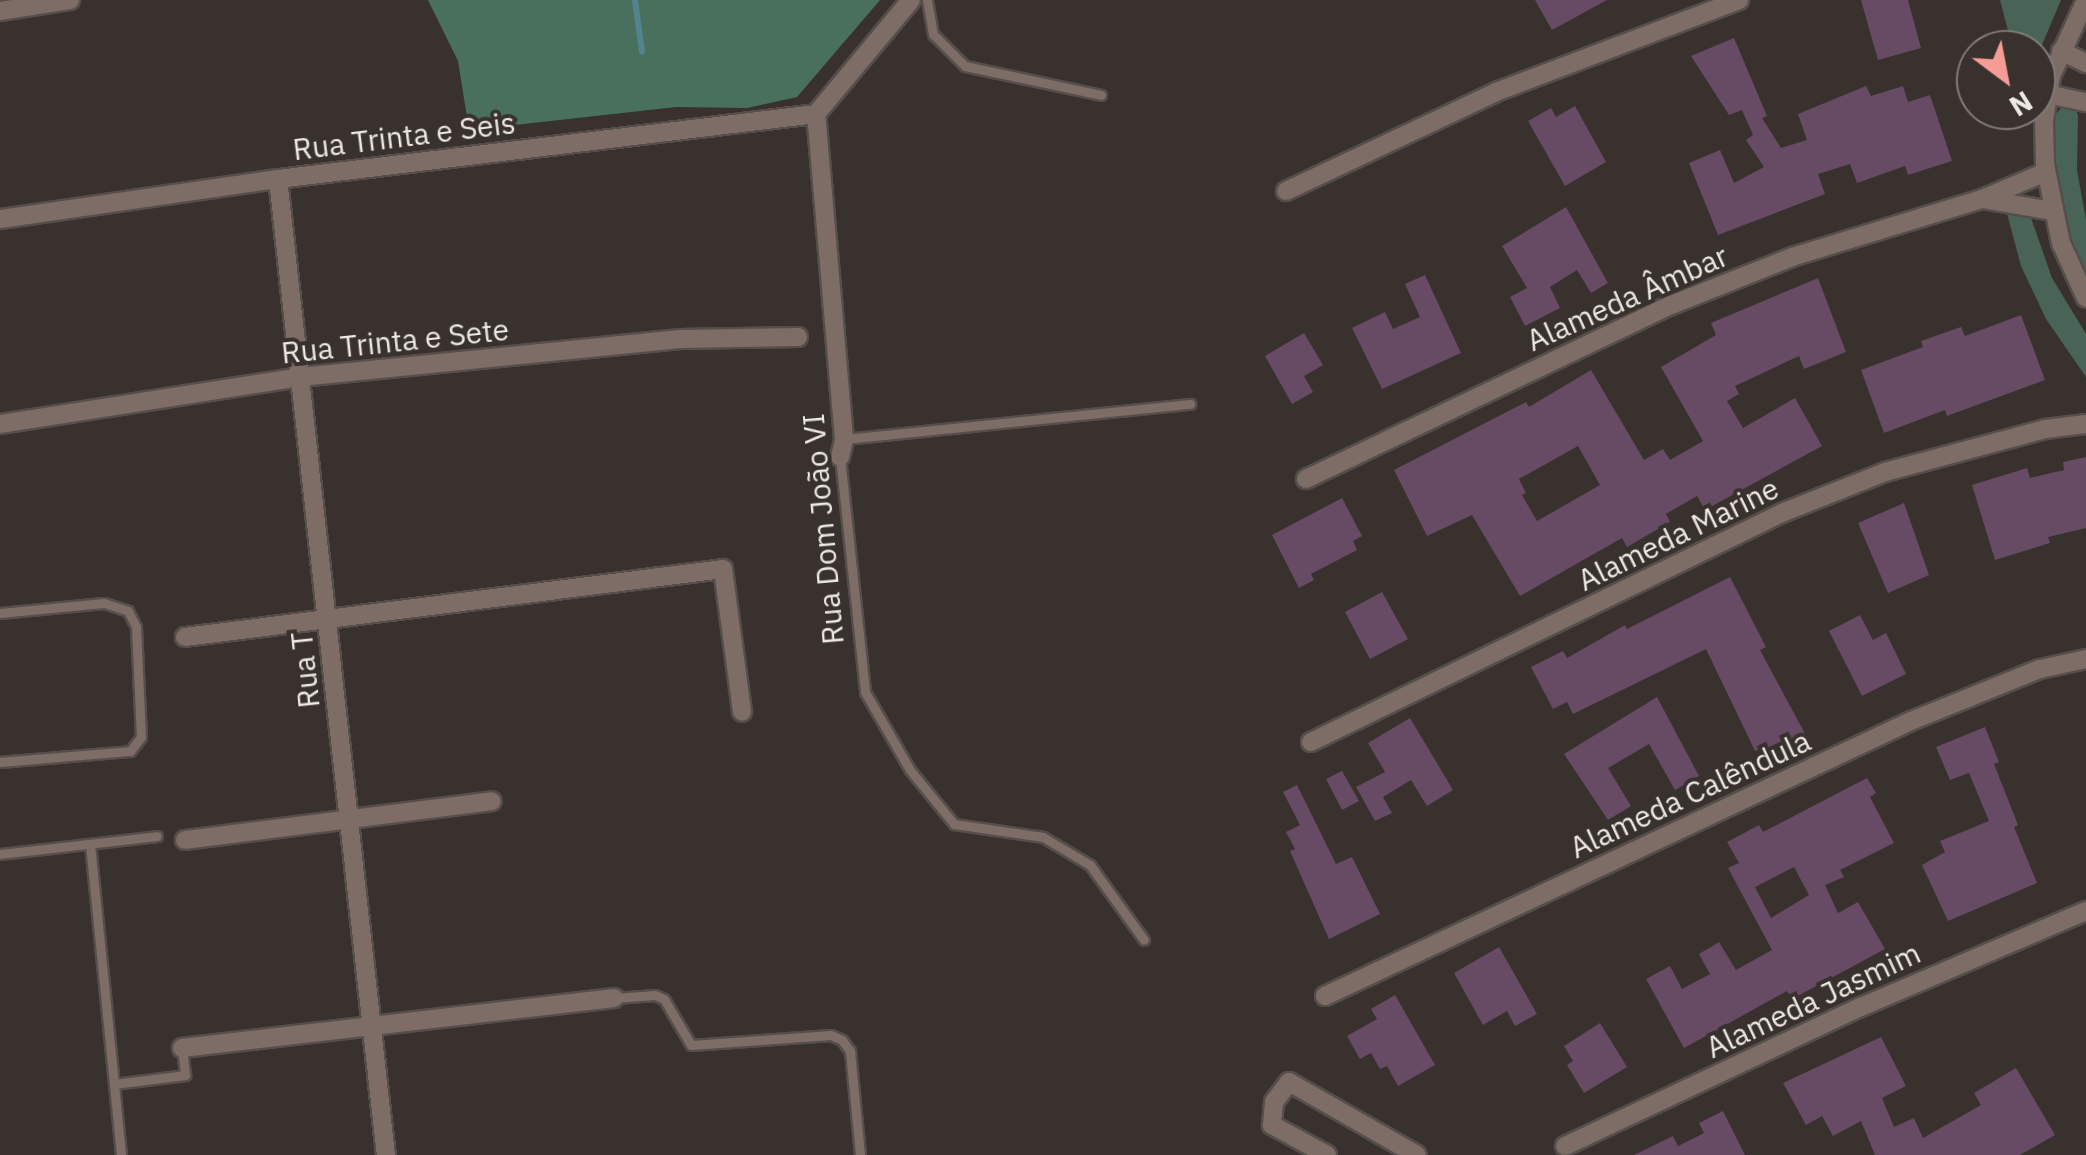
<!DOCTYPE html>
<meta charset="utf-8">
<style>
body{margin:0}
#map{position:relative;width:2086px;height:1155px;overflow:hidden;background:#38312d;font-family:"IBM Plex Sans",sans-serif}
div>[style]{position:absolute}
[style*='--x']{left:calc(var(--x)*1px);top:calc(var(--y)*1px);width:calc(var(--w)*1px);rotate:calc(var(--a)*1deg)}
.green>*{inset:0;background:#496356}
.forest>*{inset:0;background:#48705d}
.stream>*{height:6px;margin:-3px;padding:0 3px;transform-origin:3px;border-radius:3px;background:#53838c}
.building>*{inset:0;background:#674a63}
.roads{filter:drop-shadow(2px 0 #554e4b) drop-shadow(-2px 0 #554e4b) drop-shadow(0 2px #554e4b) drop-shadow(0 -2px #554e4b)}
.lane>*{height:9px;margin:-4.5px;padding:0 4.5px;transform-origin:4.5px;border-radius:4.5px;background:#7e6c67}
.street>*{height:18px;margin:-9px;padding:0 9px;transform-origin:9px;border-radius:9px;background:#7e6c67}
span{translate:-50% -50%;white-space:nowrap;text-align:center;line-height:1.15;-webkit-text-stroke:8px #38312d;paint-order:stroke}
.street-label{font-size:30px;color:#eee9e6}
.north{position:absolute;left:1956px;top:30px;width:100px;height:100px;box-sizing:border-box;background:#38312d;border:2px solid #817b77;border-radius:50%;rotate:148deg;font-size:28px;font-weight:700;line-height:40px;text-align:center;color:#eee9e6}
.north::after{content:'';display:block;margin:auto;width:35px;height:45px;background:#f59c96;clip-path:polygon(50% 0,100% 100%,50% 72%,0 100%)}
</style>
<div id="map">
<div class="green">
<div style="clip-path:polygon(2000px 0,2061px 0,2036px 59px,2036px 50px,2013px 50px)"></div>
<div style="clip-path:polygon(2064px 105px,2073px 106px,2078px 115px,2077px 170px,2086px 220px,2086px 279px,2066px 233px,2053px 169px,2054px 116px)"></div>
<div style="clip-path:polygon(2005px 206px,2027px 211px,2031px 218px,2052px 278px,2086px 334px,2086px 377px,2046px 319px,2021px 266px)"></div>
</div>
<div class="forest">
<div style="clip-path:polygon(428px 0,880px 0,797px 97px,747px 108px,676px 107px,469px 130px,458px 61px)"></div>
</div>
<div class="stream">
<div style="--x:635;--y:0;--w:52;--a:82.3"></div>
</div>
<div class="building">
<div style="clip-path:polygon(1535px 0,1607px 0,1552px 30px)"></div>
<div style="clip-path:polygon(1861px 0,1908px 0,1921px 48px,1878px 60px)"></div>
<div style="clip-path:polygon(1734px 38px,1767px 116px,1762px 118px,1781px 148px,1807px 140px,1798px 114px,1866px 86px,1871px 96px,1903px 86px,1908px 102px,1930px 95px,1952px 161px,1908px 175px,1905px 166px,1857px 183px,1850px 164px,1818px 174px,1825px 194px,1718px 235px,1689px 163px,1720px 150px,1734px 183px,1764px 167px,1746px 140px,1753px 135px,1742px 110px,1729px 115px,1691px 56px)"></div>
<div style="clip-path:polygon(1575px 106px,1606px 162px,1565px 186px,1528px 121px,1551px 108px,1556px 117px)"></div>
<div style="clip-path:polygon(1566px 207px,1608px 283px,1591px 293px,1577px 270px,1550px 287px,1560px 308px,1525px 326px,1510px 297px,1527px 288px,1502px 246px)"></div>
<div style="clip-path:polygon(1425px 275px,1461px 353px,1382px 389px,1352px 328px,1385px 312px,1393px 329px,1420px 317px,1405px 284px)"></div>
<div style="clip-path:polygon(evenodd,1818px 278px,1846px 352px,1804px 369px,1799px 356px,1735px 386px,1739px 394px,1727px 401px,1743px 428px,1795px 398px,1822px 446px,1705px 510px,1697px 496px,1666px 514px,1670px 522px,1627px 547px,1622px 538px,1520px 596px,1472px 515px,1427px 536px,1394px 470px,1526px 402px,1529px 407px,1591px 370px,1644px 460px,1663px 449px,1670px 460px,1703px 441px,1661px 367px,1716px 335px,1711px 323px,1818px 278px,1578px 446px,1600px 485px,1537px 521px,1522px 495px,1526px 493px,1519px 479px,1578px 446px)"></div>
<div style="clip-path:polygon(2021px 315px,2045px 380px,1947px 416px,1945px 410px,1884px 433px,1861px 370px,1923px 347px,1921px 341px,1961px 327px,1965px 336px)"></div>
<div style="clip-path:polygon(1304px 333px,1323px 365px,1304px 376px,1313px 392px,1292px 404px,1265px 356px)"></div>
<div style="clip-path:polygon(2086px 457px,2086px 528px,2048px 537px,2050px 543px,1995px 560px,1972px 485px,2027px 468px,2030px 478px,2064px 470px,2063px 462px)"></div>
<div style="clip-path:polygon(1342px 498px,1362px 536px,1353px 541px,1357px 550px,1311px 574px,1314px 580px,1299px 588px,1272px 535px)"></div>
<div style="clip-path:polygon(1904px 503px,1929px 575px,1888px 593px,1858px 523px)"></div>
<div style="clip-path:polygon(1730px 577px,1766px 647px,1760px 650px,1809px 741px,1770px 761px,1762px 748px,1755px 751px,1706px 649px,1573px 714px,1567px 702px,1553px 709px,1531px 667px,1563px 651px,1567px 658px,1625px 625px,1627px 629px)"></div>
<div style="clip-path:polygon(1382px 592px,1408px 639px,1370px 659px,1345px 612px)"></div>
<div style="clip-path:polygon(1860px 615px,1873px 640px,1886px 633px,1906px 674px,1862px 696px,1829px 631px)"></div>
<div style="clip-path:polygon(1657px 697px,1699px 776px,1675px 790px,1649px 744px,1608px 768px,1631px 806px,1608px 820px,1564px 754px)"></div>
<div style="clip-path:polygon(1410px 718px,1453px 790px,1427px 806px,1411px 780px,1383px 797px,1392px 813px,1375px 821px,1356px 787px,1385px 772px,1368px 743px)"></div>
<div style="clip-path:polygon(1985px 727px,1999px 762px,1994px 764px,2018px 825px,2014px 827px,2037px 883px,1948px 921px,1922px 865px,1945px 852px,1940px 841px,1989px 821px,1969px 773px,1950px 780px,1936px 747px)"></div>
<div style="clip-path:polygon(1342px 771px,1359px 801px,1342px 810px,1326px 779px)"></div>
<div style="clip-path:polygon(evenodd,1867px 778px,1876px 793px,1870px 797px,1894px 843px,1840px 870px,1844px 877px,1825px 885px,1838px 913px,1858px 902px,1885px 949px,1792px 999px,1787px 991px,1684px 1048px,1646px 979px,1670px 966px,1682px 989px,1710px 974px,1699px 954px,1719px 942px,1736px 970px,1772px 950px,1728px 868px,1739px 863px,1727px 842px,1759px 825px,1763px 832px,1867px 778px,1794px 867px,1809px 895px,1771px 918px,1755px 887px,1794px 867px)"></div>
<div style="clip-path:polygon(1297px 785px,1336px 864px,1352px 857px,1380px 914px,1329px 939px,1290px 851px,1295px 849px,1286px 832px,1300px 825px,1283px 792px)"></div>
<div style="clip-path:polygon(1499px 947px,1537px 1014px,1515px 1026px,1507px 1011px,1483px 1025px,1454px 973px)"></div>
<div style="clip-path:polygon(1395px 995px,1435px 1065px,1398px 1086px,1387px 1066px,1380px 1069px,1371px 1053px,1360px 1059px,1347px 1036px,1377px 1019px,1371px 1009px)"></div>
<div style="clip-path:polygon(1600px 1023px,1627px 1067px,1584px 1093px,1567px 1065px,1573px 1061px,1564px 1046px)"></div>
<div style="clip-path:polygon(1881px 1037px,1906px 1086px,1882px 1098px,1894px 1127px,1914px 1118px,1923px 1138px,1981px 1105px,1974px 1093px,2016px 1068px,2055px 1135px,2020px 1155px,1875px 1155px,1861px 1121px,1833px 1136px,1822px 1116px,1806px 1125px,1783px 1083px)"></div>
<div style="clip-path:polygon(1723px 1111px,1745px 1155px,1634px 1155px,1673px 1136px,1678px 1146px,1704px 1133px,1699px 1123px)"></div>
</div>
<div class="roads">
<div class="lane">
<div style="--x:927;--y:0;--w:35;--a:80"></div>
<div style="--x:933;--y:34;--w:45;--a:45"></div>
<div style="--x:965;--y:66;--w:139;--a:12"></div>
<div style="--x:844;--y:439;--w:348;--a:-5.8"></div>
<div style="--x:840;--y:457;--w:236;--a:83.9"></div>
<div style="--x:865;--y:692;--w:90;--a:60"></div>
<div style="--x:910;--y:770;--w:70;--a:50.8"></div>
<div style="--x:954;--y:824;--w:90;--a:8.3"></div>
<div style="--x:1043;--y:837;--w:55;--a:30.8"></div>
<div style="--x:1090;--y:865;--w:92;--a:54.2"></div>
<div style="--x:0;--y:613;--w:104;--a:-5.5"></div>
<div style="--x:104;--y:603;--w:25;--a:18"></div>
<div style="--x:128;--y:611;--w:18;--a:63"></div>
<div style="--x:136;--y:627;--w:110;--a:87.4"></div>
<div style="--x:141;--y:737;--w:18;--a:128"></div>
<div style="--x:130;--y:751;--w:130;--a:175.2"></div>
<div style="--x:90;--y:844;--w:313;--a:84.3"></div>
<div style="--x:0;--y:854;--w:158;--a:-6.5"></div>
<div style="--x:614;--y:998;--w:41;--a:-4.2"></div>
<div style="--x:655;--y:995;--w:10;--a:24"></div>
<div style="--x:664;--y:999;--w:53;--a:59.6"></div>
<div style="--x:691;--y:1045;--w:140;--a:-4.1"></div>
<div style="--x:831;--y:1035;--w:12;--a:24"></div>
<div style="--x:842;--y:1040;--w:14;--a:54"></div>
<div style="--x:850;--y:1051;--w:104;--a:84.5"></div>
<div style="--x:114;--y:1084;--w:72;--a:-7.2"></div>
<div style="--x:185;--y:1075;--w:27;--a:-96"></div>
</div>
<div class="street">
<div style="--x:2086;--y:0;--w:84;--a:114.7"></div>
<div style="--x:2051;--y:76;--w:45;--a:99"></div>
<div style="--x:2044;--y:120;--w:44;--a:88.7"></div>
<div style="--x:2045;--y:164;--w:81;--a:78.6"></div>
<div style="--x:2061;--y:243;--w:60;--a:65.6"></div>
<div style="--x:0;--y:11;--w:71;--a:-8.9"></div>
<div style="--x:2061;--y:51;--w:28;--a:26"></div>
<div style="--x:2047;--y:94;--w:40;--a:12"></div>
<div style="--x:278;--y:179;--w:982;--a:83.69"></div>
<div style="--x:1286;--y:191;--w:232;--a:-25.2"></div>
<div style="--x:1496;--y:92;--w:260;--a:-20.7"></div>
<div style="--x:1988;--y:200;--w:66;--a:9.6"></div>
<div style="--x:0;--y:219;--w:281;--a:-8.2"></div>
<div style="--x:278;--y:179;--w:542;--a:-6.89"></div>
<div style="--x:0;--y:424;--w:304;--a:-8.9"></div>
<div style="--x:300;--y:377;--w:382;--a:-5.7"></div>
<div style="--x:680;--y:339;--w:118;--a:-1"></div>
<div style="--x:840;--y:457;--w:18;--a:-77"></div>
<div style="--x:844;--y:439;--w:326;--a:-94.9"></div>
<div style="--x:816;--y:114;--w:148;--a:-50.2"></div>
<div style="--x:1306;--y:479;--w:404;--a:-25.5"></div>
<div style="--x:1671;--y:305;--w:130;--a:-21.6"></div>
<div style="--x:1792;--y:257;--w:199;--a:-17"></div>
<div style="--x:1982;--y:199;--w:69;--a:-22.9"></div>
<div style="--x:185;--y:637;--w:542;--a:-7.2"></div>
<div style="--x:723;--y:569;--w:144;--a:82.4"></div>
<div style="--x:1311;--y:742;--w:526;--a:-25.93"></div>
<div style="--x:1784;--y:512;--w:109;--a:-21.6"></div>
<div style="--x:1885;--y:472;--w:166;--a:-15"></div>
<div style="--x:2045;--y:429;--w:41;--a:-7"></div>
<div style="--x:185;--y:840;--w:309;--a:-7.2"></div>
<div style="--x:1325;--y:996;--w:647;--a:-25.14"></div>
<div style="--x:1911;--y:721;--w:139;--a:-22"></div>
<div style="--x:2040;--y:669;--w:47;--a:-12.3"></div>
<div style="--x:182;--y:1048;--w:435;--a:-6.6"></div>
<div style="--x:1565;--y:1146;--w:327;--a:-25.2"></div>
<div style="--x:1861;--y:1007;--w:245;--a:-23.1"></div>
<div style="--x:1327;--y:1155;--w:63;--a:-151.4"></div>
<div style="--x:1272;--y:1125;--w:23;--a:-85"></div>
<div style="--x:1274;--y:1102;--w:25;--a:-53"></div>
<div style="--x:1289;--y:1082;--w:147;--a:29.7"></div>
</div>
</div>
<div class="street-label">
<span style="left:404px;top:136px;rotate:-7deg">Rua Trinta e Seis</span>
<span style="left:1627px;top:298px;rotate:-24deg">Alameda Âmbar</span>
<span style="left:395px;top:341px;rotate:-6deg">Rua Trinta e Sete</span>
<span style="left:823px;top:529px;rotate:-95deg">Rua Dom João VI</span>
<span style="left:1678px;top:534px;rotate:-26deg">Alameda Marine</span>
<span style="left:305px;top:670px;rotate:-96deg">Rua T</span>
<span style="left:1690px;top:794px;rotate:-25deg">Alameda Calêndula</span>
<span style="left:1813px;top:1000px;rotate:-25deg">Alameda Jasmim</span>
</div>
<div class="north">N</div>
</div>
